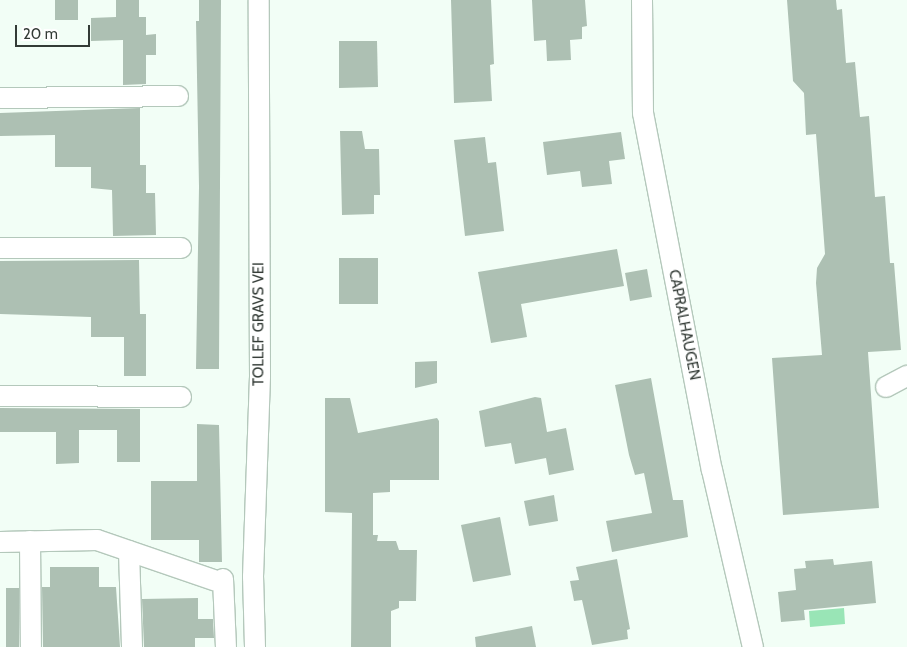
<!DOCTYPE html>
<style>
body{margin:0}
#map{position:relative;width:907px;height:647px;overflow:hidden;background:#f2fef6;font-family:Cabin,sans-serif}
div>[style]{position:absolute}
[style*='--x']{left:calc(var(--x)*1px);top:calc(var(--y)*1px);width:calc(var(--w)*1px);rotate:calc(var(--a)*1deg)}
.water>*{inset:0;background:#99e5b6}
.building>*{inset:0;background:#adc0b3}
.roads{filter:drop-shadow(1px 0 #b4c8bb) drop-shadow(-1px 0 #b4c8bb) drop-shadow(0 1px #b4c8bb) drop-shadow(0 -1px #b4c8bb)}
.street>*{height:20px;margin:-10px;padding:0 10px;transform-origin:10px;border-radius:10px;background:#fff}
span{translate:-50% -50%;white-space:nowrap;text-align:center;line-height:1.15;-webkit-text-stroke:4px #fff;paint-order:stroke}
.street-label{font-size:15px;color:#333b36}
.scale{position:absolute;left:15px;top:25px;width:75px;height:22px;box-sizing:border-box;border:2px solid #333b36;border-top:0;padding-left:6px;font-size:15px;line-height:18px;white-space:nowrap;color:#333b36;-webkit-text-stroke:4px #fff;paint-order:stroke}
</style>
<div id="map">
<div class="water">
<div style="clip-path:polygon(844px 608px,845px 624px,810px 627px,809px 611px)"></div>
</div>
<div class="building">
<div style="clip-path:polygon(55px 0,78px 0,78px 20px,55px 20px)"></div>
<div style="clip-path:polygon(116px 0,139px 0,139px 17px,146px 17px,146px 35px,156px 34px,156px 55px,146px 55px,146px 84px,123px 85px,123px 40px,91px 41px,91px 18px,116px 17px)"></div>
<div style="clip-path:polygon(199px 0,221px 0,219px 369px,196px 369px,199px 187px,196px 21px,199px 21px)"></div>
<div style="clip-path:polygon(451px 0,491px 0,494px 64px,490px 65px,492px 101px,454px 103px)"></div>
<div style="clip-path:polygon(532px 0,585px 0,587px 26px,582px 27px,582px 39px,570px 40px,571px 60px,547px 61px,546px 40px,534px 41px)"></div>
<div style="clip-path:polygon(787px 0,836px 0,837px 10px,842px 9px,846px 63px,855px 62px,860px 117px,869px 116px,875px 197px,885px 196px,890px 263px,894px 263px,901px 350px,868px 352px,879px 508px,783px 515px,772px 358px,822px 355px,816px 283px,817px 268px,825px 254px,816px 134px,806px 135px,804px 93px,793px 81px)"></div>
<div style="clip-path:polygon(339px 41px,377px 41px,378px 87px,339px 88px)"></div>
<div style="clip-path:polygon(140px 108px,140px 165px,146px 165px,146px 193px,155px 193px,156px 235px,113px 236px,112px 190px,91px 188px,91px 167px,55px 167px,55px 135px,0 136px,0 113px)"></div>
<div style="clip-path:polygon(340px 131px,362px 131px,365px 149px,379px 149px,380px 195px,374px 195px,374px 214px,342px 215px)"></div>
<div style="clip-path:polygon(621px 132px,625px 159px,609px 161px,612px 184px,582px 187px,580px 171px,547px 175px,543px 142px)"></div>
<div style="clip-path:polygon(485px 137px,488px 163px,496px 162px,504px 231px,465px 236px,454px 140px)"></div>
<div style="clip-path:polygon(617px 249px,624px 286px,521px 304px,527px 337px,491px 343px,478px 272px)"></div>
<div style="clip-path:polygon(339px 258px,378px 258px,378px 304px,339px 304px)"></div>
<div style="clip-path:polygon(139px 260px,140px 314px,146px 314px,146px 376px,124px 376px,124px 337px,91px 337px,91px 317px,0 314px,0 261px)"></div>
<div style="clip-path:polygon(647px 269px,652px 297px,630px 301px,625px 273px)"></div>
<div style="clip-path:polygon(437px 361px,437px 383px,415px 388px,415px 362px)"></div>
<div style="clip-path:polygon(651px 378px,673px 500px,683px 500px,688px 537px,612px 552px,606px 521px,652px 513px,644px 473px,635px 475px,629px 455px,615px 385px)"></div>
<div style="clip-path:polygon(535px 397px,541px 398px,547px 432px,566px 428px,574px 470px,549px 475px,546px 458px,515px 464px,511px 443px,485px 447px,479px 411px)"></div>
<div style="clip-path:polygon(325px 398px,350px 398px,358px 433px,437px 418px,439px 421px,439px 480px,390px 480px,390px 492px,373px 493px,373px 535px,378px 535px,377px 541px,396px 541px,399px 550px,417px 550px,416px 601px,399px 601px,399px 608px,391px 611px,391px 647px,351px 647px,352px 513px,325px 512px)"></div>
<div style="clip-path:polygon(0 408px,140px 409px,140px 462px,117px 462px,117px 430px,79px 430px,79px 463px,56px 464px,56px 432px,0 432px)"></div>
<div style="clip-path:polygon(197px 424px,219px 425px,222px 562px,199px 562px,199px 540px,151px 540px,151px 481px,197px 481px)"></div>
<div style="clip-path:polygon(554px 495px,558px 521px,529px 526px,524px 501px)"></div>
<div style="clip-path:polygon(500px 517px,511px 575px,473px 582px,461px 525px)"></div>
<div style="clip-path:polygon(617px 559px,630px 629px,627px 630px,628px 639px,592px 645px,582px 600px,574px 601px,570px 581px,579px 580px,576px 567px)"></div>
<div style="clip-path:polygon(833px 559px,834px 565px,872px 561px,876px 603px,804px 610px,805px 620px,781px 622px,778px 592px,796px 590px,794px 569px,806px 568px,805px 561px)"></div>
<div style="clip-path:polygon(50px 567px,99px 567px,99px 587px,116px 587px,120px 647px,43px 647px,42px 587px,50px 587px)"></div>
<div style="clip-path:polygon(6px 588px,19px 588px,19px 647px,6px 647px)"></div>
<div style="clip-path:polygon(198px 598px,198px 619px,213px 619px,214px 638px,195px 638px,195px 647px,144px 647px,142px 599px)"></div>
<div style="clip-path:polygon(532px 626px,536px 647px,476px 647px,475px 637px)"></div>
</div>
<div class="roads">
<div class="street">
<div style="--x:642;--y:0;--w:113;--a:89.5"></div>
<div style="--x:643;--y:113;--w:364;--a:79.1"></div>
<div style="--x:712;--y:470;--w:182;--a:77"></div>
<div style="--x:0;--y:98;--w:178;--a:-0.6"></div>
<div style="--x:0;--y:248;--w:181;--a:0"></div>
<div style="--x:886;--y:387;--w:24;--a:-28"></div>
<div style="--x:0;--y:396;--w:181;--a:0.3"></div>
<div style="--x:30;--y:541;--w:106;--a:89.5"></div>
<div style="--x:0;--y:542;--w:97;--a:-1.2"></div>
<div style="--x:97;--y:540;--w:124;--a:18.9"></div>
<div style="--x:129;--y:551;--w:96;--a:88.2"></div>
<div style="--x:223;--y:579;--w:68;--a:87.5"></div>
<div style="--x:255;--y:647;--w:70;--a:-91.6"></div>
<div style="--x:253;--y:577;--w:201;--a:-88"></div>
<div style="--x:260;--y:376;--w:376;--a:-90.2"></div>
</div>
</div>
<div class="street-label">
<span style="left:259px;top:324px;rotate:-90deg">TOLLEF GRAVS VEI</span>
<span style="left:684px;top:325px;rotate:79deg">CAPRALHAUGEN</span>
</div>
<div class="scale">20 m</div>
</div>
